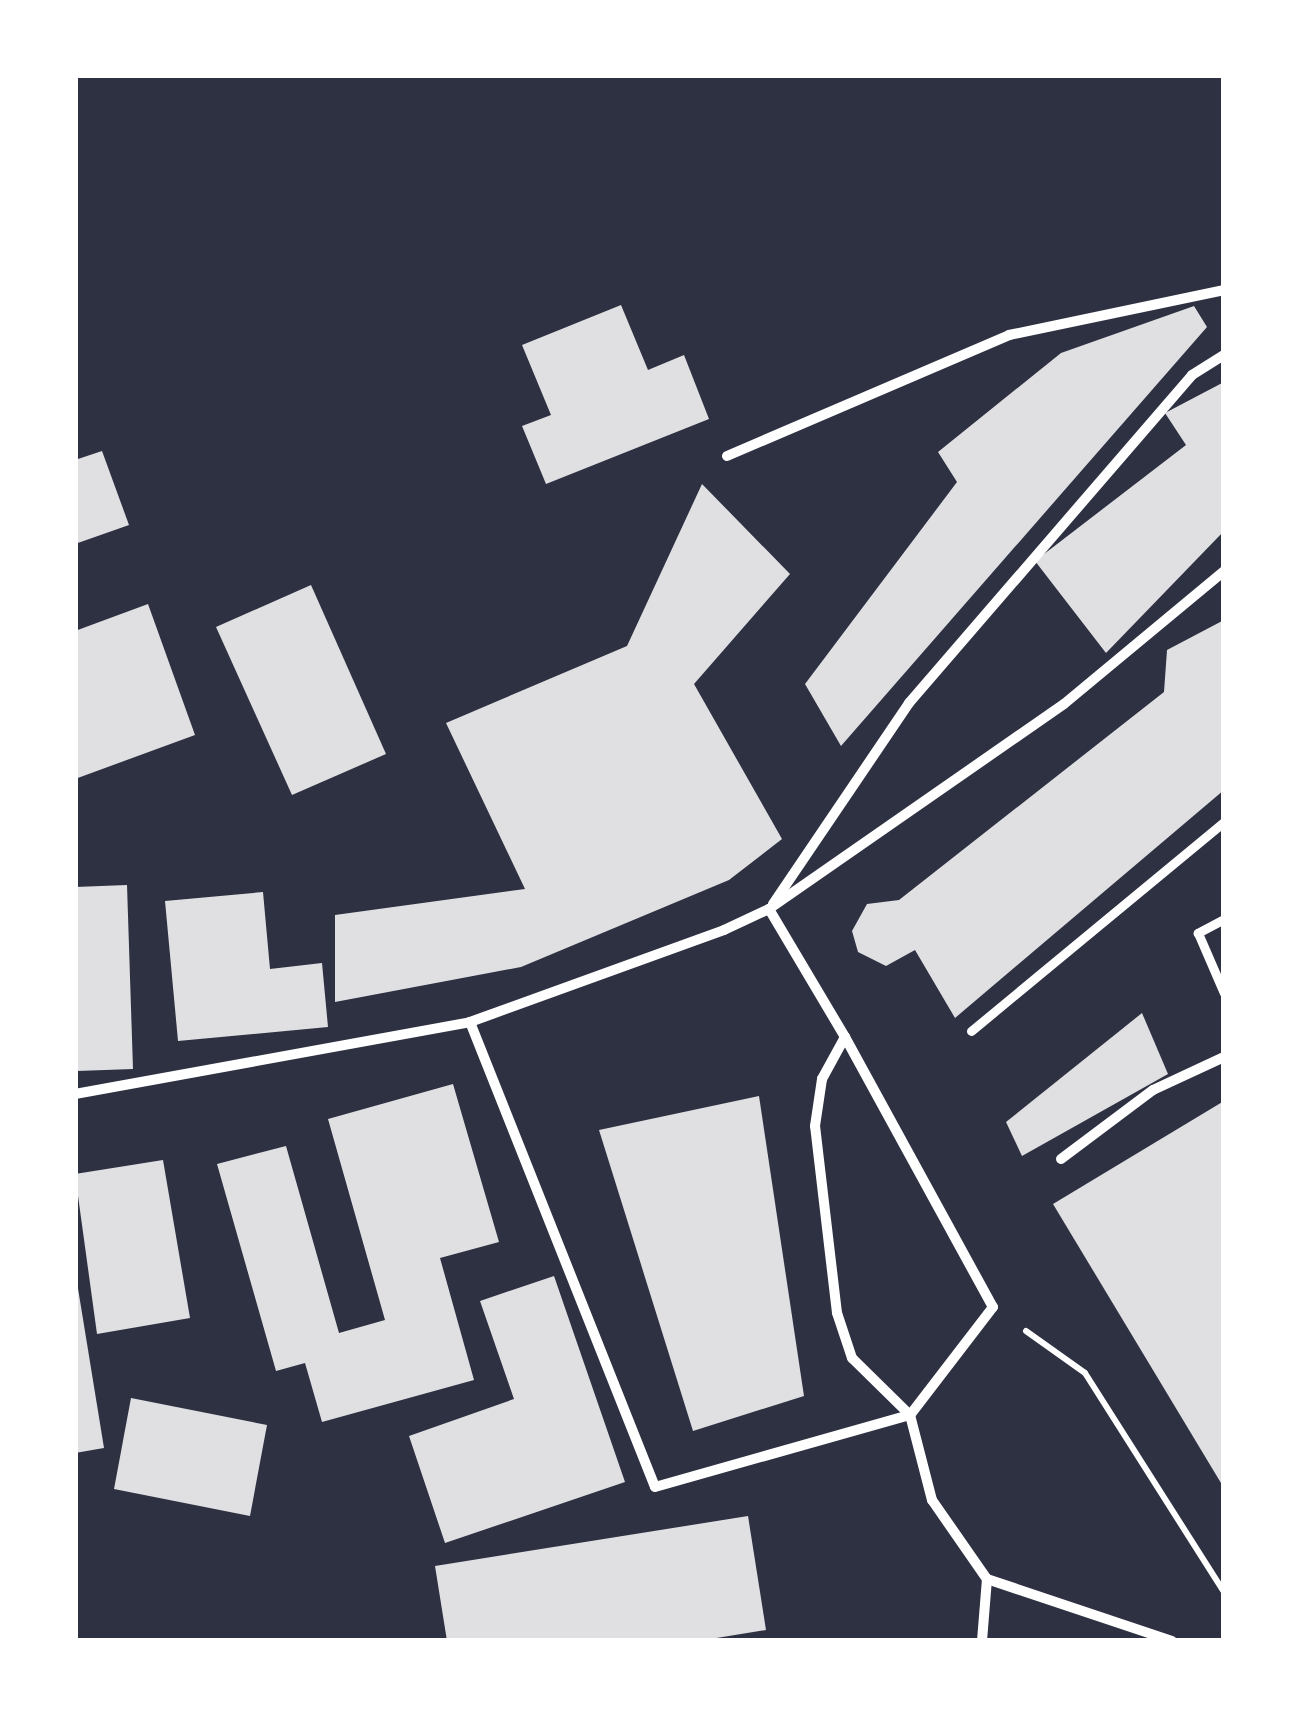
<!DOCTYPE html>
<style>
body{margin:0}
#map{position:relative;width:1299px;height:1716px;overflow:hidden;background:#2d3142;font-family:"PT Sans",sans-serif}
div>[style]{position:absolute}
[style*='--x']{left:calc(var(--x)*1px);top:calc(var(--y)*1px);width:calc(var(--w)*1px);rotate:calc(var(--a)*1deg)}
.building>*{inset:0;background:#e0e0e3}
.path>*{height:6px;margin:-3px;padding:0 3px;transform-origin:3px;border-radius:3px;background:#fff}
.pedestrian>*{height:9px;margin:-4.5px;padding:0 4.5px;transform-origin:4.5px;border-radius:4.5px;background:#fff}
.minor>*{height:10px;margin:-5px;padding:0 5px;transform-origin:5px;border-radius:5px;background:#fff}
span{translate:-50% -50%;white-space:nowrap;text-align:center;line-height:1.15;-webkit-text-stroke:10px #fff;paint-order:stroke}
.frame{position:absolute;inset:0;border:78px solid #fff;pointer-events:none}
</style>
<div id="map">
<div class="building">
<div style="clip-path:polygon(621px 305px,648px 370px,684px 355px,709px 419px,546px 484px,522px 426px,551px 415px,522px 345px)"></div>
<div style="clip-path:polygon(1194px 306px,1207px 327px,841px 746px,805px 684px,957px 482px,938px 452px,1061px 353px)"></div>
<div style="clip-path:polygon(1224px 382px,1224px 531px,1106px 653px,1035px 561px,1186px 445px,1165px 413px)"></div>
<div style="clip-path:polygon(102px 451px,129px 525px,75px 544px,75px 460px)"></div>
<div style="clip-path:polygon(702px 484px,790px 574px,694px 684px,782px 839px,729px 880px,521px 967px,335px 1002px,335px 915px,525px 889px,446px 723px,627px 646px)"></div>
<div style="clip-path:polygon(311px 585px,386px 754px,292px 795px,216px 627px)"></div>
<div style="clip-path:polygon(148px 604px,195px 735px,75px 779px,75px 631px)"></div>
<div style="clip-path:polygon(1224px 620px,1224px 790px,955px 1018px,915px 950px,886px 966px,858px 952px,852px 931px,867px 904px,899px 900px,1164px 692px,1167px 650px)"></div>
<div style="clip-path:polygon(127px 885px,133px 1069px,77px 1071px,75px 887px)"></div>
<div style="clip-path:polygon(263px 892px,270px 969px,322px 963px,328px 1027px,178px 1041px,165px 901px)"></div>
<div style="clip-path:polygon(1142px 1013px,1168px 1074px,1022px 1156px,1006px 1122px)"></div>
<div style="clip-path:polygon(453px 1084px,499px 1242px,440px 1258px,474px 1380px,322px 1422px,305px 1363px,276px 1371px,217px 1164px,286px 1146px,339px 1333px,385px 1320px,328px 1119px)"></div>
<div style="clip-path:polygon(759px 1096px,804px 1396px,693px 1431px,599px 1130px)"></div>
<div style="clip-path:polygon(1224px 1101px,1224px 1488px,1053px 1204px)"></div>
<div style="clip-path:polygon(163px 1160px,190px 1318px,97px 1334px,75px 1174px)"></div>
<div style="clip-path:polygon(75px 1270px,104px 1448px,75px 1453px)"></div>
<div style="clip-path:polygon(554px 1276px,625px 1482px,445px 1543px,409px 1436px,514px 1399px,480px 1301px)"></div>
<div style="clip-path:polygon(131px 1398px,267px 1425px,250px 1516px,114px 1489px)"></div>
<div style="clip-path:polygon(748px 1516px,766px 1630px,698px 1641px,447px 1641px,435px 1566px)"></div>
</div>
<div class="path">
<div style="--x:1026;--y:1331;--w:72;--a:35.4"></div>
<div style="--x:1085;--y:1373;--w:259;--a:57.6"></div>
</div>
<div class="pedestrian">
<div style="--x:1224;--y:919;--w:30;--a:152"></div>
<div style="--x:1198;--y:933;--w:65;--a:66.6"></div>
<div style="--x:971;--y:1031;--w:328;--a:-39.6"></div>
</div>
<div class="minor">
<div style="--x:727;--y:456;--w:307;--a:-23.2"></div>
<div style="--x:1009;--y:335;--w:220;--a:-11.8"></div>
<div style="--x:773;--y:904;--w:243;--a:-55.9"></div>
<div style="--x:909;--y:703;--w:433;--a:-49.2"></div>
<div style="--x:1192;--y:375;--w:38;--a:-32"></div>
<div style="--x:769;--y:909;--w:149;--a:59.3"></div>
<div style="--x:845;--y:1037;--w:308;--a:61.3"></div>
<div style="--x:993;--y:1307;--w:136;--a:127.5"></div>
<div style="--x:910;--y:1415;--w:81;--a:-135.5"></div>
<div style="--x:852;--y:1358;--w:47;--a:-108.4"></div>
<div style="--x:837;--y:1313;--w:188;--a:-96.7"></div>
<div style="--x:815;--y:1126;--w:48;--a:-81.5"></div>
<div style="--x:822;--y:1079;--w:48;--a:-61.3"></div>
<div style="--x:470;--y:1022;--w:500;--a:68.3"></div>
<div style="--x:655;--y:1487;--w:265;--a:-15.8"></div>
<div style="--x:910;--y:1415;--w:88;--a:75.5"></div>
<div style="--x:932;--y:1500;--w:96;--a:55.2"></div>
<div style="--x:75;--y:1094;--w:402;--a:-10.3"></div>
<div style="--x:470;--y:1022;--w:270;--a:-19.9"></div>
<div style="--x:724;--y:930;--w:50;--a:-25"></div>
<div style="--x:769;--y:909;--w:359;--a:-34.8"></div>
<div style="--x:1064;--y:704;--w:208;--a:-39.7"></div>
<div style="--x:1061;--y:1159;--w:115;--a:-36.9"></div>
<div style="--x:1153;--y:1090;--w:78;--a:-24.9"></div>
<div style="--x:987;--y:1579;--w:195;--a:18.5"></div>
<div style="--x:982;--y:1641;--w:62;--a:-85.4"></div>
</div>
<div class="frame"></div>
</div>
